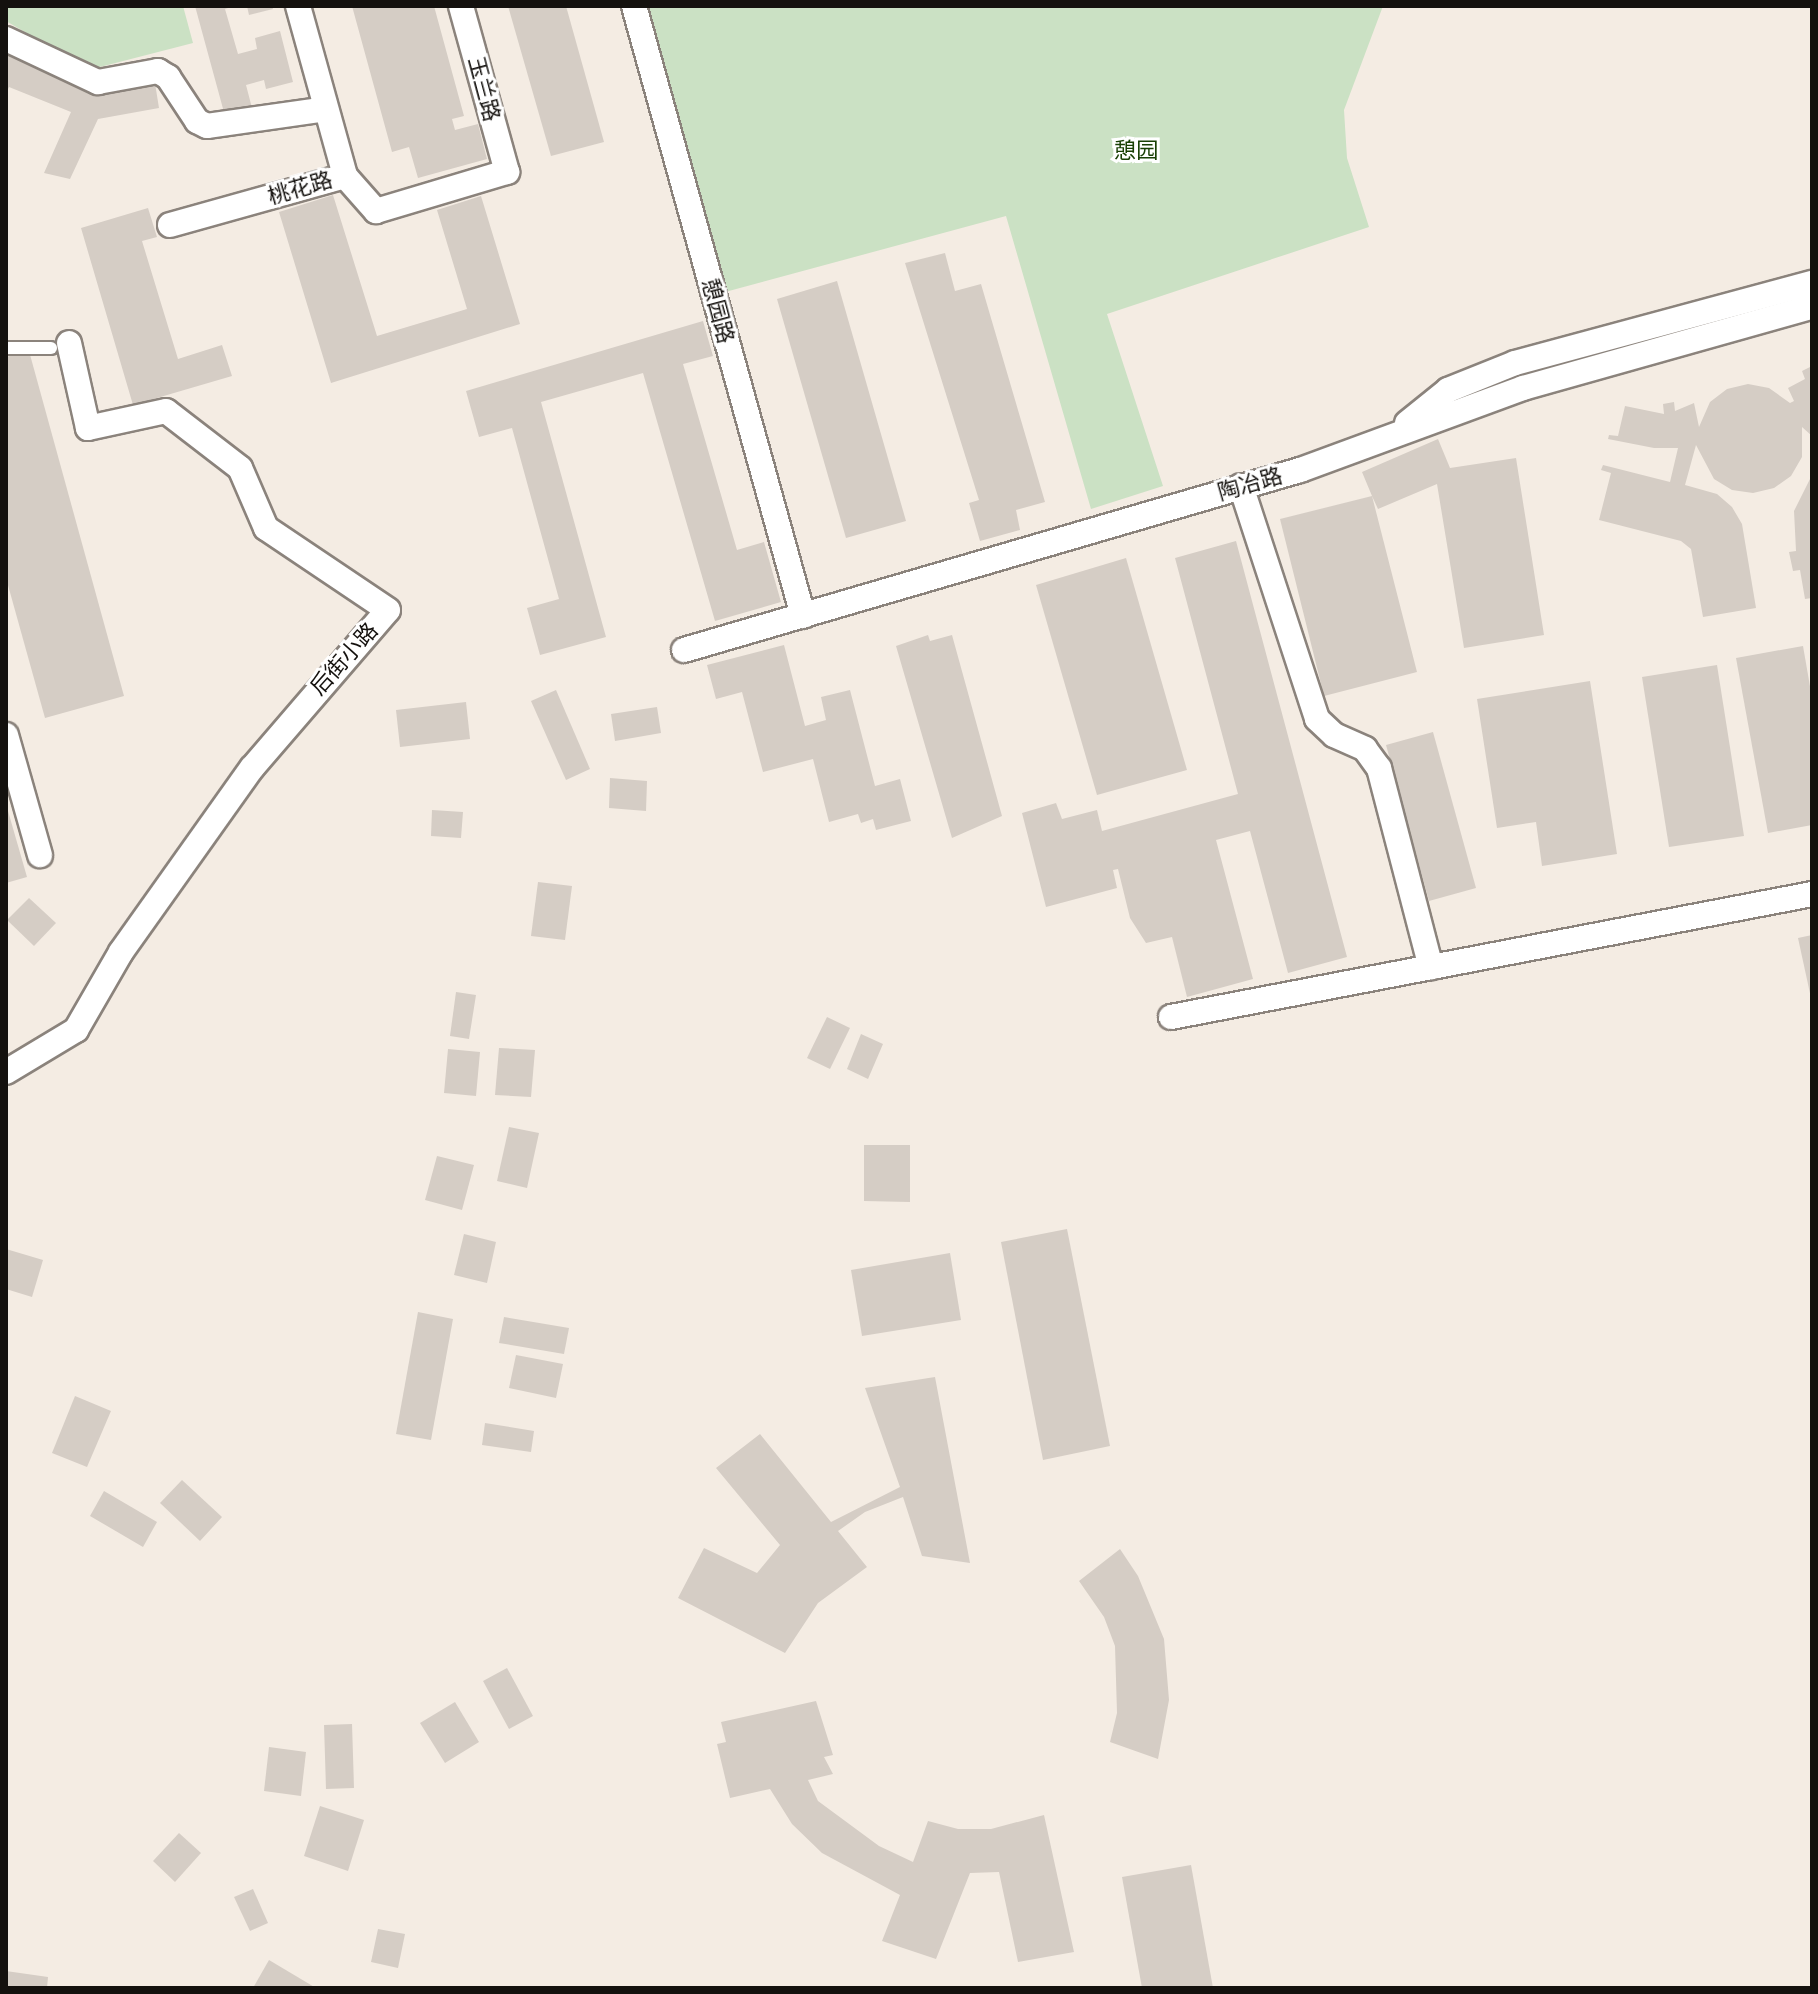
<!DOCTYPE html>
<meta charset="utf-8">
<style>
body{margin:0}
#map{position:relative;width:1818px;height:1994px;overflow:hidden;background:#f4ece3;font-family:"Fira Sans Condensed","Noto Sans SC",sans-serif}
div>[style]{position:absolute}
[style*='--x']{left:calc(var(--x)*1px);top:calc(var(--y)*1px);width:calc(var(--w)*1px);rotate:calc(var(--a)*1deg)}
.green>*{inset:0;background:#cbe1c4}
.building>*{inset:0;background:#d5cdc5}
.roads{filter:drop-shadow(2px 0 #8b837c) drop-shadow(-2px 0 #8b837c) drop-shadow(0 2px #8b837c) drop-shadow(0 -2px #8b837c)}
.lane>*{height:12px;margin:-6px;padding:0 6px;transform-origin:6px;border-radius:6px;background:#fff}
.street>*{height:24px;margin:-12px;padding:0 12px;transform-origin:12px;border-radius:12px;background:#fff}
span{translate:-50% -50%;white-space:nowrap;text-align:center;line-height:1.15;-webkit-text-stroke:6px #fff;paint-order:stroke}
.street-label{font-size:22px;color:#14110e}
.park-label{font-size:22px;color:#194005}
.frame{position:absolute;inset:0;border:8px solid #14110e;pointer-events:none}
</style>
<div id="map">
<div class="green">
<div style="clip-path:polygon(6px 6px,183px 6px,193px 43px,96px 68px,78px 63px,6px 21px)"></div>
<div style="clip-path:polygon(634px 6px,1383px 6px,1344px 110px,1347px 158px,1369px 227px,1107px 314px,1163px 486px,1091px 509px,1006px 216px,714px 295px)"></div>
</div>
<div class="building">
<div style="clip-path:polygon(195px 6px,234px 6px,225px 9px,238px 54px,257px 49px,255px 38px,280px 31px,293px 82px,266px 89px,264px 80px,246px 85px,252px 108px,225px 116px)"></div>
<div style="clip-path:polygon(247px 6px,272px 6px,273px 9px,249px 15px)"></div>
<div style="clip-path:polygon(352px 6px,434px 6px,464px 116px,452px 119px,455px 130px,478px 124px,487px 159px,418px 178px,409px 147px,392px 152px)"></div>
<div style="clip-path:polygon(508px 6px,566px 6px,604px 142px,551px 156px)"></div>
<div style="clip-path:polygon(6px 51px,89px 90px,154px 77px,159px 108px,98px 119px,70px 179px,44px 173px,71px 112px,9px 87px,6px 93px)"></div>
<div style="clip-path:polygon(333px 195px,377px 336px,467px 309px,437px 210px,481px 196px,520px 324px,331px 383px,279px 212px)"></div>
<div style="clip-path:polygon(148px 208px,157px 237px,142px 241px,178px 359px,222px 345px,232px 376px,133px 405px,81px 228px)"></div>
<div style="clip-path:polygon(945px 253px,955px 291px,981px 284px,1045px 502px,1016px 510px,1020px 530px,980px 541px,969px 503px,979px 500px,905px 263px)"></div>
<div style="clip-path:polygon(837px 281px,906px 521px,846px 538px,777px 299px)"></div>
<div style="clip-path:polygon(703px 321px,713px 356px,683px 364px,737px 550px,764px 542px,781px 602px,715px 621px,643px 373px,541px 402px,606px 637px,540px 655px,527px 608px,559px 599px,512px 428px,479px 437px,466px 391px)"></div>
<div style="clip-path:polygon(29px 351px,124px 696px,45px 718px,6px 578px,6px 357px)"></div>
<div style="clip-path:polygon(1812px 366px,1812px 436px,1802px 427px,1802px 457px,1791px 476px,1774px 488px,1753px 493px,1732px 490px,1714px 479px,1696px 445px,1685px 485px,1717px 494px,1732px 507px,1742px 524px,1756px 608px,1703px 617px,1691px 549px,1681px 541px,1599px 520px,1611px 473px,1601px 470px,1603px 465px,1670px 482px,1678px 448px,1654px 448px,1608px 439px,1609px 435px,1618px 436px,1625px 406px,1664px 414px,1663px 404px,1674px 402px,1675px 411px,1694px 403px,1699px 427px,1710px 402px,1727px 389px,1748px 384px,1769px 388px,1790px 403px,1794px 401px,1788px 388px,1805px 379px,1802px 371px)"></div>
<div style="clip-path:polygon(1438px 439px,1450px 468px,1516px 458px,1544px 635px,1464px 648px,1437px 484px,1378px 509px,1372px 496px,1417px 672px,1324px 696px,1280px 519px,1372px 496px,1362px 472px)"></div>
<div style="clip-path:polygon(1812px 475px,1812px 598px,1805px 599px,1800px 570px,1793px 571px,1789px 552px,1796px 551px,1794px 511px)"></div>
<div style="clip-path:polygon(1236px 541px,1347px 957px,1288px 973px,1250px 831px,1216px 840px,1253px 979px,1187px 997px,1172px 937px,1146px 943px,1130px 918px,1118px 869px,1113px 870px,1117px 888px,1046px 907px,1022px 813px,1056px 803px,1062px 819px,1097px 810px,1102px 831px,1238px 794px,1175px 558px)"></div>
<div style="clip-path:polygon(1126px 558px,1187px 770px,1097px 795px,1036px 585px)"></div>
<div style="clip-path:polygon(928px 635px,930px 641px,952px 635px,1002px 816px,952px 838px,896px 646px)"></div>
<div style="clip-path:polygon(784px 645px,805px 726px,826px 720px,821px 697px,850px 690px,875px 786px,900px 779px,911px 821px,876px 830px,873px 819px,861px 823px,858px 814px,829px 822px,813px 759px,763px 772px,742px 692px,716px 699px,707px 665px)"></div>
<div style="clip-path:polygon(1803px 646px,1812px 698px,1812px 825px,1768px 833px,1736px 658px)"></div>
<div style="clip-path:polygon(1717px 665px,1744px 836px,1669px 847px,1642px 677px)"></div>
<div style="clip-path:polygon(1590px 681px,1617px 854px,1542px 866px,1536px 822px,1497px 828px,1477px 699px)"></div>
<div style="clip-path:polygon(556px 690px,590px 769px,566px 780px,531px 701px)"></div>
<div style="clip-path:polygon(466px 702px,470px 739px,400px 747px,396px 710px)"></div>
<div style="clip-path:polygon(657px 707px,661px 733px,615px 741px,611px 714px)"></div>
<div style="clip-path:polygon(1433px 732px,1476px 888px,1429px 901px,1386px 745px)"></div>
<div style="clip-path:polygon(610px 778px,647px 781px,646px 811px,609px 808px)"></div>
<div style="clip-path:polygon(6px 804px,27px 877px,6px 883px)"></div>
<div style="clip-path:polygon(432px 810px,463px 812px,461px 838px,431px 836px)"></div>
<div style="clip-path:polygon(538px 882px,572px 886px,565px 940px,531px 936px)"></div>
<div style="clip-path:polygon(29px 898px,56px 923px,34px 946px,7px 920px)"></div>
<div style="clip-path:polygon(1812px 935px,1812px 997px,1811px 998px,1798px 938px)"></div>
<div style="clip-path:polygon(456px 992px,476px 995px,469px 1039px,450px 1036px)"></div>
<div style="clip-path:polygon(827px 1017px,850px 1028px,830px 1069px,807px 1058px)"></div>
<div style="clip-path:polygon(861px 1034px,883px 1044px,868px 1079px,847px 1069px)"></div>
<div style="clip-path:polygon(499px 1048px,535px 1050px,531px 1097px,495px 1095px)"></div>
<div style="clip-path:polygon(448px 1049px,480px 1052px,476px 1096px,444px 1093px)"></div>
<div style="clip-path:polygon(509px 1127px,539px 1133px,527px 1188px,497px 1181px)"></div>
<div style="clip-path:polygon(864px 1145px,910px 1145px,910px 1202px,864px 1201px)"></div>
<div style="clip-path:polygon(437px 1156px,474px 1165px,462px 1210px,425px 1200px)"></div>
<div style="clip-path:polygon(1067px 1229px,1110px 1446px,1043px 1460px,1001px 1242px)"></div>
<div style="clip-path:polygon(464px 1234px,496px 1242px,487px 1283px,454px 1275px)"></div>
<div style="clip-path:polygon(6px 1249px,43px 1260px,32px 1297px,6px 1289px)"></div>
<div style="clip-path:polygon(950px 1253px,961px 1320px,862px 1336px,851px 1270px)"></div>
<div style="clip-path:polygon(418px 1312px,453px 1319px,431px 1440px,396px 1434px)"></div>
<div style="clip-path:polygon(504px 1317px,569px 1328px,564px 1354px,499px 1343px)"></div>
<div style="clip-path:polygon(516px 1355px,563px 1364px,556px 1398px,509px 1388px)"></div>
<div style="clip-path:polygon(935px 1377px,970px 1563px,922px 1556px,903px 1497px,865px 1512px,838px 1531px,867px 1567px,818px 1603px,785px 1653px,678px 1598px,704px 1548px,757px 1573px,780px 1545px,716px 1468px,760px 1434px,831px 1522px,900px 1487px,865px 1388px)"></div>
<div style="clip-path:polygon(75px 1396px,111px 1411px,87px 1467px,52px 1453px)"></div>
<div style="clip-path:polygon(485px 1423px,534px 1431px,531px 1452px,482px 1445px)"></div>
<div style="clip-path:polygon(182px 1480px,222px 1517px,200px 1541px,160px 1503px)"></div>
<div style="clip-path:polygon(104px 1491px,157px 1522px,143px 1547px,90px 1516px)"></div>
<div style="clip-path:polygon(1120px 1549px,1138px 1576px,1164px 1639px,1169px 1700px,1158px 1759px,1110px 1742px,1117px 1713px,1115px 1646px,1104px 1617px,1079px 1581px)"></div>
<div style="clip-path:polygon(507px 1668px,533px 1716px,509px 1729px,483px 1681px)"></div>
<div style="clip-path:polygon(816px 1701px,833px 1755px,824px 1757px,833px 1774px,808px 1780px,818px 1801px,879px 1846px,913px 1862px,928px 1821px,958px 1829px,991px 1829px,1044px 1815px,1074px 1952px,1018px 1962px,999px 1872px,970px 1873px,936px 1959px,882px 1941px,900px 1895px,822px 1853px,792px 1824px,770px 1789px,730px 1798px,717px 1744px,726px 1742px,721px 1722px)"></div>
<div style="clip-path:polygon(455px 1702px,479px 1742px,445px 1763px,420px 1723px)"></div>
<div style="clip-path:polygon(352px 1724px,354px 1788px,326px 1789px,324px 1725px)"></div>
<div style="clip-path:polygon(269px 1747px,306px 1752px,301px 1796px,264px 1791px)"></div>
<div style="clip-path:polygon(320px 1806px,364px 1820px,348px 1871px,304px 1856px)"></div>
<div style="clip-path:polygon(179px 1833px,201px 1853px,175px 1882px,153px 1861px)"></div>
<div style="clip-path:polygon(1191px 1865px,1213px 1988px,1142px 1988px,1122px 1877px)"></div>
<div style="clip-path:polygon(253px 1889px,268px 1923px,250px 1931px,234px 1897px)"></div>
<div style="clip-path:polygon(378px 1929px,405px 1934px,398px 1968px,371px 1962px)"></div>
<div style="clip-path:polygon(269px 1960px,316px 1988px,253px 1988px)"></div>
<div style="clip-path:polygon(6px 1971px,48px 1977px,47px 1988px,6px 1988px)"></div>
</div>
<div class="roads">
<div class="lane">
<div style="--x:6;--y:348;--w:45;--a:0"></div>
</div>
<div class="street">
<div style="--x:298;--y:6;--w:176;--a:74.5"></div>
<div style="--x:634;--y:6;--w:633;--a:74.51"></div>
<div style="--x:6;--y:39;--w:102;--a:25.1"></div>
<div style="--x:98;--y:82;--w:61;--a:-10.4"></div>
<div style="--x:158;--y:71;--w:12;--a:31"></div>
<div style="--x:168;--y:77;--w:53;--a:56.6"></div>
<div style="--x:197;--y:121;--w:11;--a:27"></div>
<div style="--x:207;--y:126;--w:120;--a:-8.1"></div>
<div style="--x:170;--y:225;--w:182;--a:-15.6"></div>
<div style="--x:345;--y:176;--w:47;--a:48.5"></div>
<div style="--x:376;--y:211;--w:137;--a:-16.6"></div>
<div style="--x:507;--y:172;--w:172;--a:-105.5"></div>
<div style="--x:1407;--y:423;--w:53;--a:-38.8"></div>
<div style="--x:1448;--y:390;--w:72;--a:-21.9"></div>
<div style="--x:1515;--y:363;--w:308;--a:-15.1"></div>
<div style="--x:1241;--y:486;--w:245;--a:71.9"></div>
<div style="--x:1317;--y:719;--w:23;--a:43"></div>
<div style="--x:1334;--y:735;--w:34;--a:24"></div>
<div style="--x:1365;--y:749;--w:24;--a:54"></div>
<div style="--x:1379;--y:768;--w:206;--a:75.4"></div>
<div style="--x:684;--y:650;--w:642;--a:-16.29"></div>
<div style="--x:1300;--y:470;--w:238;--a:-20.2"></div>
<div style="--x:1523;--y:388;--w:300;--a:-15.7"></div>
<div style="--x:6;--y:735;--w:125;--a:74.2"></div>
<div style="--x:1171;--y:1017;--w:653;--a:-10.86"></div>
<div style="--x:6;--y:1072;--w:82;--a:-31"></div>
<div style="--x:76;--y:1030;--w:90;--a:-60"></div>
<div style="--x:121;--y:952;--w:226;--a:-54.6"></div>
<div style="--x:252;--y:768;--w:208;--a:-49.3"></div>
<div style="--x:388;--y:610;--w:147;--a:-146.1"></div>
<div style="--x:266;--y:528;--w:65;--a:-113.4"></div>
<div style="--x:240;--y:468;--w:93;--a:-142.4"></div>
<div style="--x:166;--y:411;--w:80;--a:167.7"></div>
<div style="--x:88;--y:428;--w:87;--a:-102.6"></div>
</div>
</div>
<div class="street-label">
<span style="left:484px;top:89px;rotate:75deg">玉兰路</span>
<span style="left:300px;top:188px;rotate:-16deg">桃花路</span>
<span style="left:718px;top:311px;rotate:75deg">憩园路</span>
<span style="left:1250px;top:484px;rotate:-16deg">陶冶路</span>
<span style="left:344px;top:659px;rotate:-48deg">后街小路</span>
</div>
<div class="park-label">
<span style="left:1136px;top:151px">憩园</span>
</div>
<div class="frame"></div>
</div>
